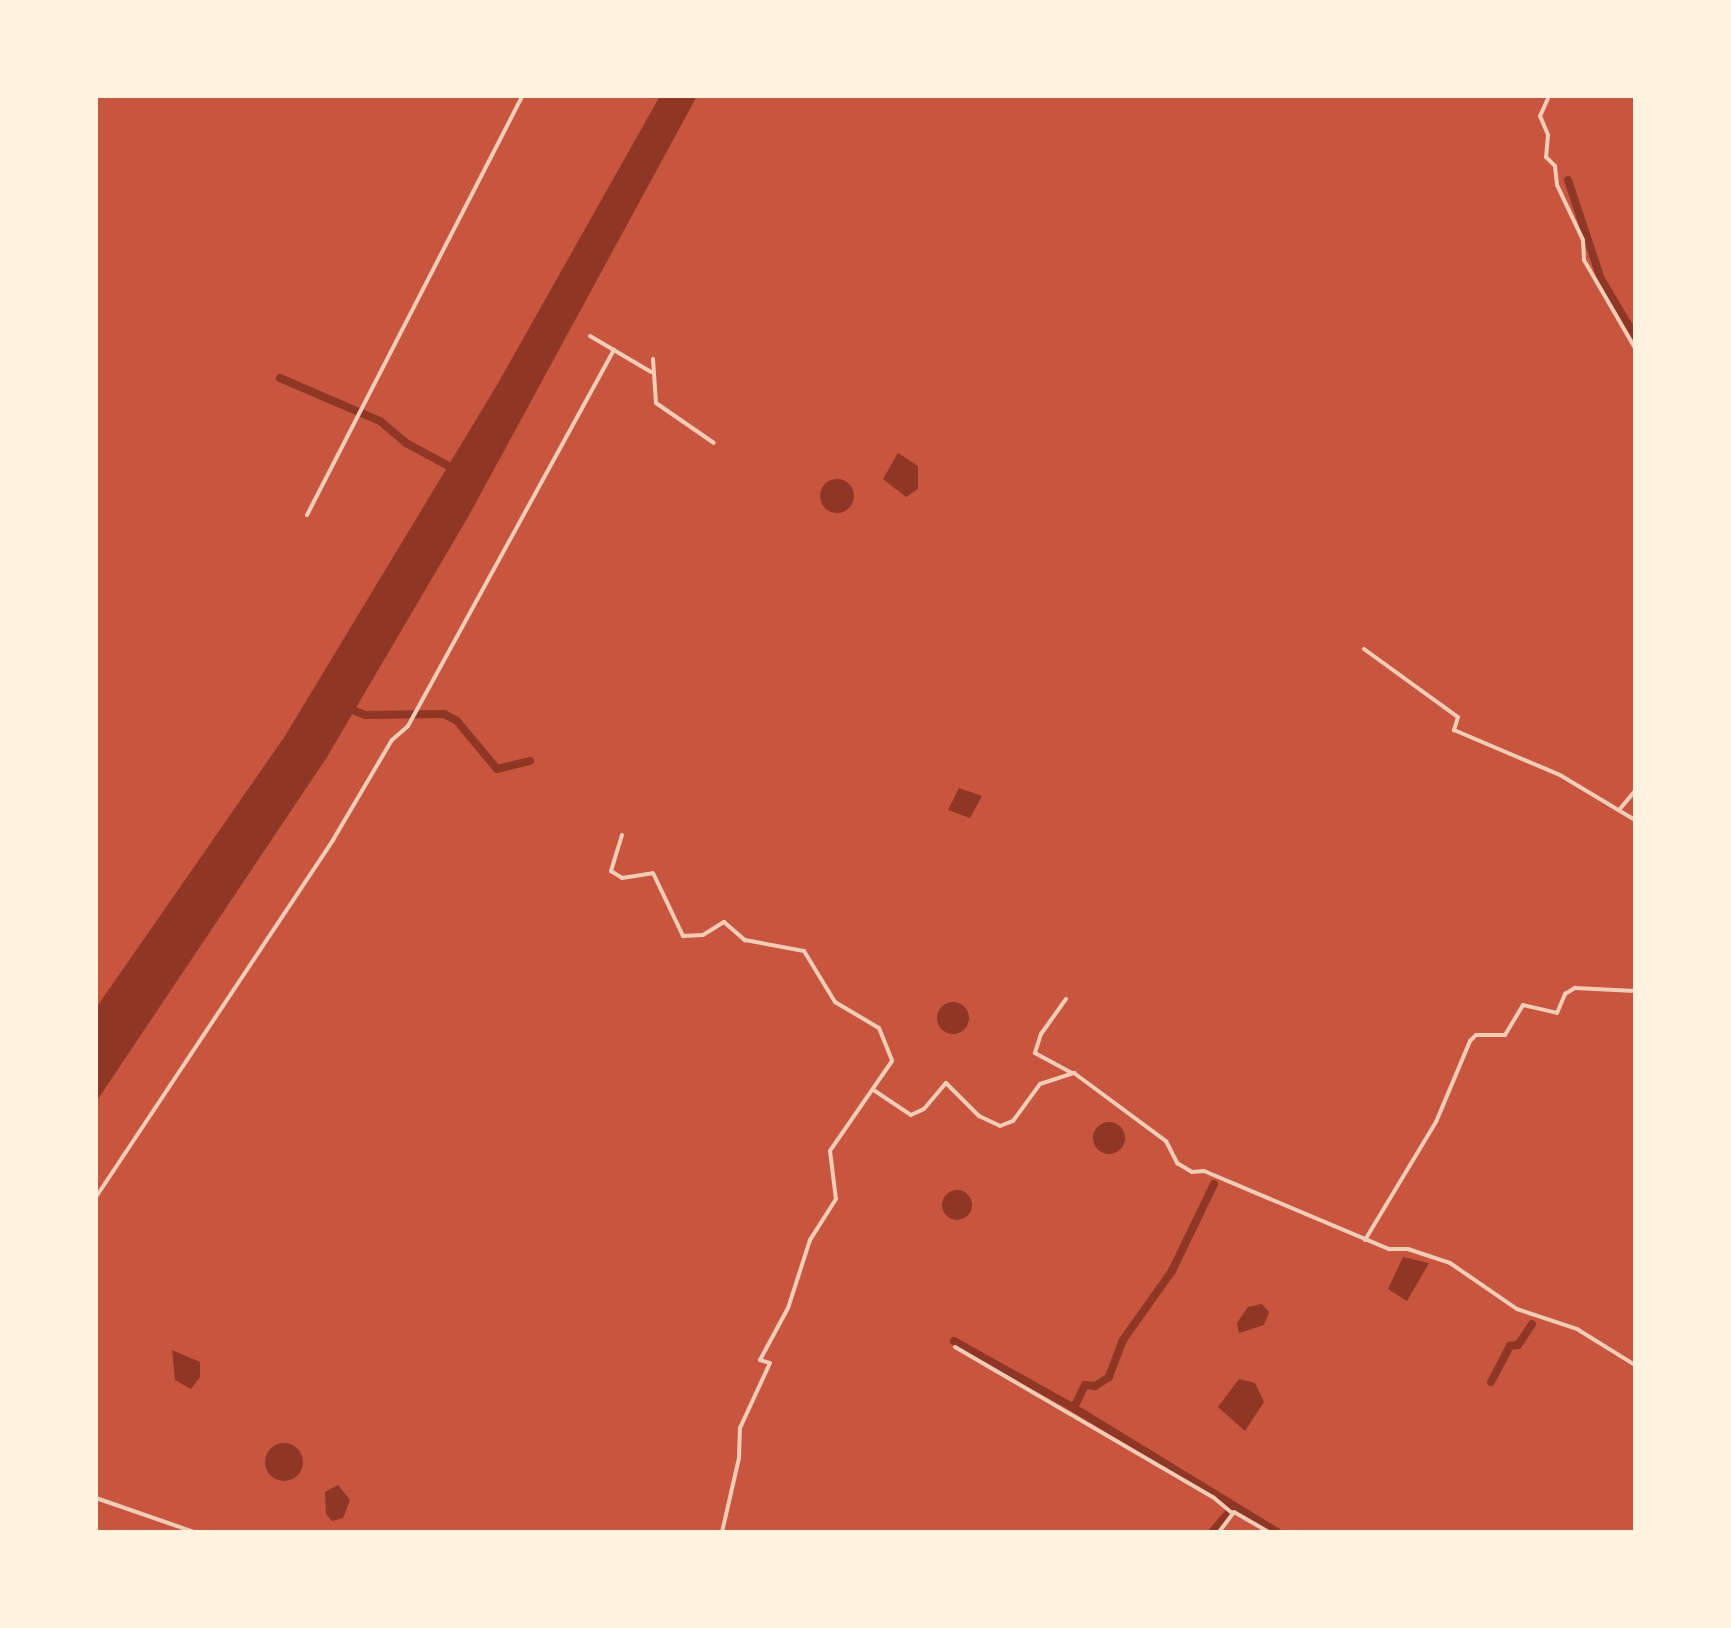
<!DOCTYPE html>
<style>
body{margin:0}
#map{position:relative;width:1731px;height:1628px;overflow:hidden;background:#c8553d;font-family:Figtree,sans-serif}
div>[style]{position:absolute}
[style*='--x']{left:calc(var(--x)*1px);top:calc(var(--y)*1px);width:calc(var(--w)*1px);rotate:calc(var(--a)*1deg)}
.water>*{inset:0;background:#8f3625}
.round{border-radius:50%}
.canal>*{height:8px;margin:-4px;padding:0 4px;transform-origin:4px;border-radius:4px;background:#8f3625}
.minor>*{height:4px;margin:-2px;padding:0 2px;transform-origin:2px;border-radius:2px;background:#f1ccb7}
span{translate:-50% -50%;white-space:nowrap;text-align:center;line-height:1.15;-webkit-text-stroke:6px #fff3e0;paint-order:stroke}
.frame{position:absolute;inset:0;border:98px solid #fff3e0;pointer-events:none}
</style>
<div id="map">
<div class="water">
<div style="clip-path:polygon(660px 96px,697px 96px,468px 517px,327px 757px,96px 1102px,96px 1008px,285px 736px,497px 385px)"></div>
<div style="clip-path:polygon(898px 453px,918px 466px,918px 489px,906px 497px,883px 479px)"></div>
<div class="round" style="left:820px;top:479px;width:34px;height:34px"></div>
<div style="clip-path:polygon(959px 788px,982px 796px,970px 818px,948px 810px)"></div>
<div class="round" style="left:937px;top:1002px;width:32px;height:32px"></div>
<div class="round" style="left:1093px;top:1122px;width:32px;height:32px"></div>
<div class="round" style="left:942px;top:1190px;width:30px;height:30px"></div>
<div style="clip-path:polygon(1403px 1257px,1429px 1263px,1407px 1301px,1388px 1289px)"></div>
<div style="clip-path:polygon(1262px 1304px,1269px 1312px,1264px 1325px,1239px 1333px,1237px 1323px,1248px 1307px)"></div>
<div style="clip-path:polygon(172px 1350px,200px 1362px,200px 1377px,191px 1389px,175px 1380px)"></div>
<div style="clip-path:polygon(1239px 1379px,1255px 1383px,1264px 1402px,1245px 1431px,1218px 1407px)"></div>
<div class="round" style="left:265px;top:1443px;width:38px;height:38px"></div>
<div style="clip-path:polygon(338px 1485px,350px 1500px,343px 1518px,332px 1521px,326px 1514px,325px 1492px)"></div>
</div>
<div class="canal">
<div style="--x:1568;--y:180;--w:104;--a:71.6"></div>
<div style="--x:1601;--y:279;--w:66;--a:59.2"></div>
<div style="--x:280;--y:378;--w:109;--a:23.3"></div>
<div style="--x:380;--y:421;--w:34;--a:40"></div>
<div style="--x:406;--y:443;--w:59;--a:28.3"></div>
<div style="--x:347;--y:708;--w:19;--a:21"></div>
<div style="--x:365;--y:715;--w:79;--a:-0.7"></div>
<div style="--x:444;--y:714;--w:15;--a:28"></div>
<div style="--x:457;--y:721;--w:62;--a:50.2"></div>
<div style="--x:497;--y:769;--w:34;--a:-14"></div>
<div style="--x:1214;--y:1184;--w:97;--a:115.8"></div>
<div style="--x:1172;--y:1271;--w:85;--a:125.4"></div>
<div style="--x:1123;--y:1340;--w:40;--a:111"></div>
<div style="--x:1109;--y:1377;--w:17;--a:147"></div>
<div style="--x:1095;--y:1386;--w:10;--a:-174"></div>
<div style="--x:1085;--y:1385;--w:25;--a:116"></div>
<div style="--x:1074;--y:1408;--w:238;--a:31.4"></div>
<div style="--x:954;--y:1341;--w:137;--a:29.2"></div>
<div style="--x:1491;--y:1382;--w:41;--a:-62.2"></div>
<div style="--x:1510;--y:1346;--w:8;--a:-7"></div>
<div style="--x:1518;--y:1345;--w:25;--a:-56"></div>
<div style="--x:1212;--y:1532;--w:33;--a:-49"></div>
</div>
<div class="minor">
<div style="--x:1549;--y:96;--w:22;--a:114"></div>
<div style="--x:1540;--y:116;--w:21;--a:67"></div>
<div style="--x:1548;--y:135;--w:22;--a:95"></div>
<div style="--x:1546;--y:157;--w:13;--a:45"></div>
<div style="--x:1555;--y:166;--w:19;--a:84"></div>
<div style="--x:1557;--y:185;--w:61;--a:64.7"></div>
<div style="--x:1583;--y:240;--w:20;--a:87"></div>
<div style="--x:1584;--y:260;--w:102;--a:59.9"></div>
<div style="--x:590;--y:336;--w:71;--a:30.5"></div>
<div style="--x:653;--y:359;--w:44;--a:86.1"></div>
<div style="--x:656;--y:403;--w:70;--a:34.6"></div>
<div style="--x:307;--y:515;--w:471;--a:-62.8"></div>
<div style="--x:1364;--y:649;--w:116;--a:35.9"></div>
<div style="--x:1458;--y:717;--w:14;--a:107"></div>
<div style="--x:1454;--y:730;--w:115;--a:23"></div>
<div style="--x:1560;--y:775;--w:87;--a:31"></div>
<div style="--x:1619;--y:810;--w:25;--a:-50"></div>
<div style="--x:622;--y:835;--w:38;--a:107"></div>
<div style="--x:611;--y:871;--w:13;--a:32"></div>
<div style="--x:622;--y:878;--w:31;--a:-9"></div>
<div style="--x:653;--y:873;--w:70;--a:64.5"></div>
<div style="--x:683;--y:936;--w:20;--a:-3"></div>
<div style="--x:703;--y:935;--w:25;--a:-32"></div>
<div style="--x:724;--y:922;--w:28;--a:41"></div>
<div style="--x:745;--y:940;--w:60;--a:10.6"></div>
<div style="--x:804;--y:951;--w:60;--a:58.7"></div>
<div style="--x:835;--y:1002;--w:51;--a:30.6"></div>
<div style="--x:879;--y:1028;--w:35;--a:68"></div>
<div style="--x:892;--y:1061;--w:109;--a:124.6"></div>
<div style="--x:830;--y:1151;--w:48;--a:82.9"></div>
<div style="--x:836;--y:1199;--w:49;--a:122.4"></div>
<div style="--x:810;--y:1240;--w:71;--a:107.9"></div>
<div style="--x:788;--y:1308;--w:59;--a:118.3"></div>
<div style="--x:760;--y:1360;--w:10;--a:17"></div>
<div style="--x:770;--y:1363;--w:72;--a:114.8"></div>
<div style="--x:740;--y:1428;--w:30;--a:92"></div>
<div style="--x:739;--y:1458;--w:76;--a:102.9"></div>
<div style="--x:1066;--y:999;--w:43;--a:125.5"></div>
<div style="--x:1041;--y:1034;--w:20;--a:108"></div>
<div style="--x:1035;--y:1053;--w:42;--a:28.4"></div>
<div style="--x:875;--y:1091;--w:43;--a:33.7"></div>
<div style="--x:911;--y:1115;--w:14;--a:-25"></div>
<div style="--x:924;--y:1109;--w:34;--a:-50"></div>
<div style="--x:946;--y:1083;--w:47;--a:45"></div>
<div style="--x:979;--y:1116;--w:23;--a:25"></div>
<div style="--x:1000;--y:1126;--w:14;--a:-21"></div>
<div style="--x:1013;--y:1121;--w:46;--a:-53.9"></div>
<div style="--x:1040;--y:1084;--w:36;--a:-18"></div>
<div style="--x:1074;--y:1073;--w:114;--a:36.5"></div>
<div style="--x:1166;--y:1141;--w:25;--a:63"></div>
<div style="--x:1177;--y:1163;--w:17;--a:31"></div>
<div style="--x:1192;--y:1172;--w:12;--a:-5"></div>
<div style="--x:1204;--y:1171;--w:201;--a:22.9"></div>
<div style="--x:1389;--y:1249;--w:19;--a:0"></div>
<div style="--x:1408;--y:1249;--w:44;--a:18.4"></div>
<div style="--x:1450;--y:1263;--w:81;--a:34.5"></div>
<div style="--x:1517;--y:1309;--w:63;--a:18.4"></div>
<div style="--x:1577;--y:1329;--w:68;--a:31.8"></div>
<div style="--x:96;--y:1197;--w:429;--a:-56.4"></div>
<div style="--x:333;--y:840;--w:116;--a:-59.5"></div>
<div style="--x:392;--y:740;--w:21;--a:-41"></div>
<div style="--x:408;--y:726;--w:429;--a:-61.3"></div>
<div style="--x:1365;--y:1240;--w:138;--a:-59"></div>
<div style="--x:1436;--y:1122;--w:88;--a:-67.2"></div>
<div style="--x:1470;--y:1041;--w:8;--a:-45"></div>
<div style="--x:1476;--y:1035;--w:29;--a:0"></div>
<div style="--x:1505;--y:1035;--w:35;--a:-59"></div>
<div style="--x:1523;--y:1005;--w:35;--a:13"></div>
<div style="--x:1557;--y:1013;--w:21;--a:-67"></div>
<div style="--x:1565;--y:994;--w:12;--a:-31"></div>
<div style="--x:1575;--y:988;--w:60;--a:2.9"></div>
<div style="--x:955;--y:1347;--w:298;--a:30.2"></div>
<div style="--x:1213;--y:1497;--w:26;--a:40"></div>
<div style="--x:96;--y:1498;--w:104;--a:19.1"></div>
<div style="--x:1219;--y:1532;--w:25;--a:-53"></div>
<div style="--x:1234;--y:1512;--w:39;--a:30"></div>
</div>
<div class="frame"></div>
</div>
